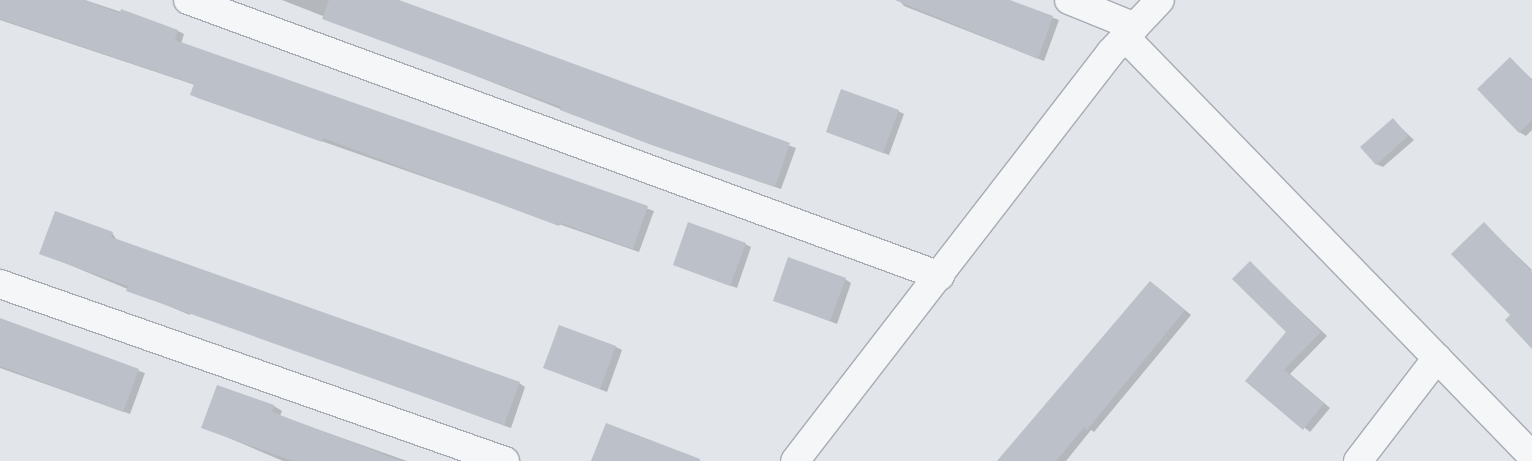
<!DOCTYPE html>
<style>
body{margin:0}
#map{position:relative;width:1532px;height:461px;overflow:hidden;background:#e2e5ea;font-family:"DejaVu Sans",sans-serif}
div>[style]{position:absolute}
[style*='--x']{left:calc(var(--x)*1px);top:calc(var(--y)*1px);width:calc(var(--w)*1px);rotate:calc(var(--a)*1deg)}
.shadow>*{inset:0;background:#0003}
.building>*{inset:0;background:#bcc0c9}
.roads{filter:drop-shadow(1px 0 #a7acb4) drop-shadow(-1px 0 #a7acb4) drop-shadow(0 1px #a7acb4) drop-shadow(0 -1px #a7acb4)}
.street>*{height:28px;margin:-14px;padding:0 14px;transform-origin:14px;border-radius:14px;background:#f5f6f8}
span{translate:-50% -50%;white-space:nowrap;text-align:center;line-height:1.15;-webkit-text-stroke:4px #f2f4f7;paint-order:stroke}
</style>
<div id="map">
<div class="shadow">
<div style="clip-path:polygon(0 0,85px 0,178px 31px,184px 34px,181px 44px,654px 211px,639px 252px,198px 98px,191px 94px,195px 85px,0 20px)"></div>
<div style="clip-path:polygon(282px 0,395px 0,796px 148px,781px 189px,652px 145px)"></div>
<div style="clip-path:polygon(899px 0,1006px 0,1059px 20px,1044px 61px,904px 6px)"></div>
<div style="clip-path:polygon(1510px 59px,1532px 79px,1532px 130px,1526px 136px,1519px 132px)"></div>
<div style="clip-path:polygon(898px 111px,904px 114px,889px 155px,827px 132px)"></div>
<div style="clip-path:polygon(1393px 120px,1414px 140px,1383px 167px,1376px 164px)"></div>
<div style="clip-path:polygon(1484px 224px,1532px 270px,1527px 275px,1532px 280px,1532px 348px)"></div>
<div style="clip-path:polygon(112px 233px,117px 240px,519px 383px,525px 387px,511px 428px,191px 311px,190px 315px,41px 253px)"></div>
<div style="clip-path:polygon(745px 244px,751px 247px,737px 288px,674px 265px)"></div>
<div style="clip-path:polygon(1250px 263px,1327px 336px,1290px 374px,1330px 408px,1310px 432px,1246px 381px,1287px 332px)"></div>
<div style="clip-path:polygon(845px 279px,851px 283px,837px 324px,774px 300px)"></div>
<div style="clip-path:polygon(1156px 286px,1191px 315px,1094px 432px,1091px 430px,1066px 461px,1000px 461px)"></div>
<div style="clip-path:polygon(0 320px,145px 373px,130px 414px,0 368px)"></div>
<div style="clip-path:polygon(616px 347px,622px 350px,607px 392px,545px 368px)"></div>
<div style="clip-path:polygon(218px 386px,274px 406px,282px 411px,280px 416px,407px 461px,283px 461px,203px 427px)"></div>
</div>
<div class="building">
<div style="clip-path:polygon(0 0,83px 0,120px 13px,121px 9px,178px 30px,175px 40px,648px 206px,633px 249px,561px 223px,559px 226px,323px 138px,322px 142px,190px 95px,194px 84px,0 19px)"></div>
<div style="clip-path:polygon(329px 0,399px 0,790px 143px,775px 187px,644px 142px,560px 110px,561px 107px,322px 19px)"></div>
<div style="clip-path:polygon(895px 0,1010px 0,1053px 16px,1038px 59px)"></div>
<div style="clip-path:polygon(1510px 57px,1532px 80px,1532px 120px,1519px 133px,1477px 89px)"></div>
<div style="clip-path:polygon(841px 89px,899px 110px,883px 153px,826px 132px)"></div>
<div style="clip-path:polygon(1393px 118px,1408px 136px,1376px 165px,1360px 147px)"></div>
<div style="clip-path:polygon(55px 211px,113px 232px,111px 237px,520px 382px,504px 425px,126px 291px,128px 286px,39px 254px)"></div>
<div style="clip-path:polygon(688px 222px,746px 243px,730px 286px,673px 265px)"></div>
<div style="clip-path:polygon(1484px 222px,1532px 272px,1532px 349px,1505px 320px,1510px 315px,1451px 254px)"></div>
<div style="clip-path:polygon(788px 257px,846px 278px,830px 321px,773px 301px)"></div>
<div style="clip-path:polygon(1250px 261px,1321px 332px,1284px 370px,1324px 403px,1303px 430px,1245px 381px,1286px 332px,1232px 279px)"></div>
<div style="clip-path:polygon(1150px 281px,1185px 310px,1087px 430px,1084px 427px,1056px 461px,997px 461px)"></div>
<div style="clip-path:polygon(0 318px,139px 369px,123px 412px,0 366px)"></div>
<div style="clip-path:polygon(559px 325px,616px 346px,600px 389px,543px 368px)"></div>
<div style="clip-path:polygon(217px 385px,274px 405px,272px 412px,401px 461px,293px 461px,201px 428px)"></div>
<div style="clip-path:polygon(606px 423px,700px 459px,700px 461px,591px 461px)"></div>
</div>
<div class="roads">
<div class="street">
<div style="--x:188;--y:0;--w:801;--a:20.15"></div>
<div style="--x:1069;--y:0;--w:71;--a:22.2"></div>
<div style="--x:1125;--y:37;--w:584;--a:45.83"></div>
<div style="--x:0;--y:284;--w:535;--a:19.32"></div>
<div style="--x:795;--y:461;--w:517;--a:-52.31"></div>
<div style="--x:1111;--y:52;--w:71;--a:-46.7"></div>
<div style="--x:1358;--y:461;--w:130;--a:-52.5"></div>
</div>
</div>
</div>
